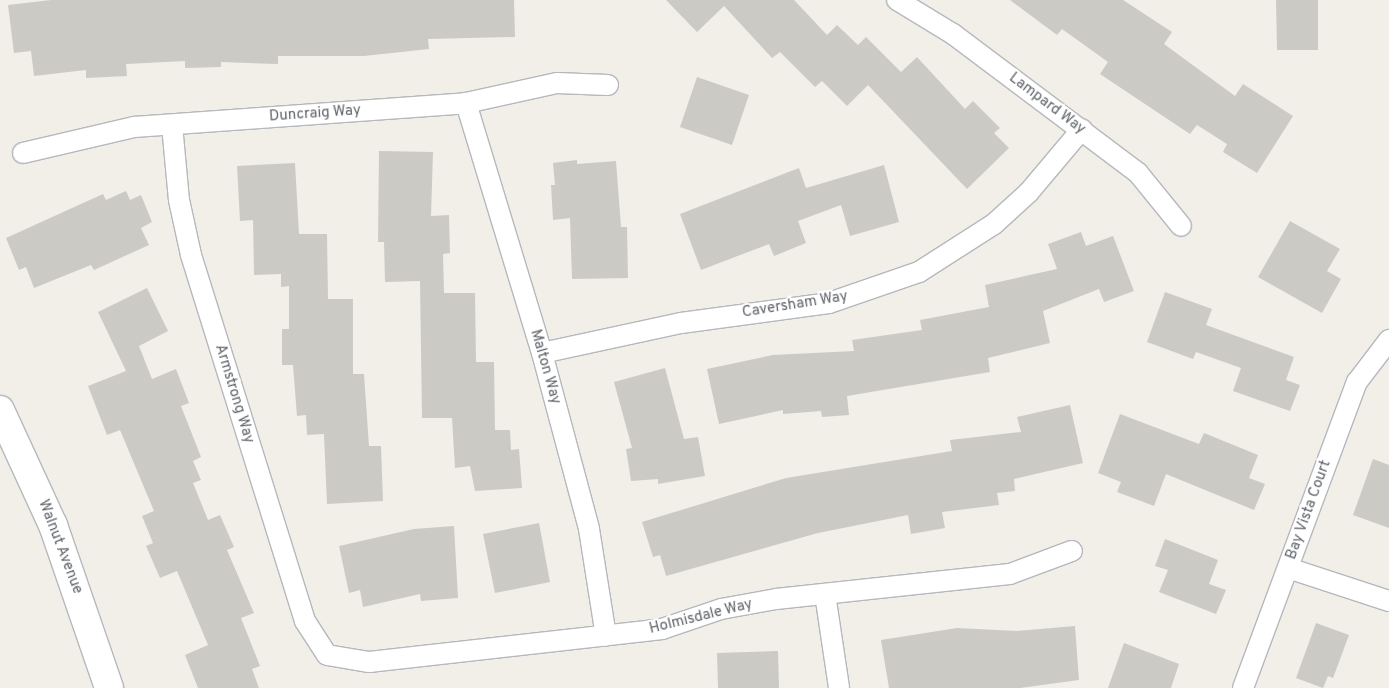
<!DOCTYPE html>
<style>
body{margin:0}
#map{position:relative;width:1389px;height:688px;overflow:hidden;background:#f1efe8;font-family:Overpass,sans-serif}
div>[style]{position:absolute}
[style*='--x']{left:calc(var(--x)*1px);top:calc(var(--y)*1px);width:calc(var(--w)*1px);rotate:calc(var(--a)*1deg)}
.building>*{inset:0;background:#cccac5}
.roads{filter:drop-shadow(1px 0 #b5b8bc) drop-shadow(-1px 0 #b5b8bc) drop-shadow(0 1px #b5b8bc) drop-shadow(0 -1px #b5b8bc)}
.street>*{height:20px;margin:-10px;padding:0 10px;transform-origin:10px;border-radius:10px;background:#fff}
.secondary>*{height:28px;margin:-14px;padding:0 14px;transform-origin:14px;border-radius:14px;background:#fff}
span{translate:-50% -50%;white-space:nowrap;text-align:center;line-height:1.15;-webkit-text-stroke:4px #fff;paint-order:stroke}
.street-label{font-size:15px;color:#5f6368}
</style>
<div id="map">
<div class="building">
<div style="clip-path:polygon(51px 0,514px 0,515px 37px,428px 39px,429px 49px,364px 56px,278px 56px,278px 64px,221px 62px,221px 67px,185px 68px,185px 61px,126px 64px,127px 76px,86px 78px,86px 70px,34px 76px,31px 51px,14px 53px,8px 5px)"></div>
<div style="clip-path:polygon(666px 0,794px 0,827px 35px,837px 25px,858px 45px,866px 37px,901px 72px,917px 57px,965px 109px,973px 101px,1000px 128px,994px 133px,1009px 148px,967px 189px,868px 85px,847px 106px,822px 81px,815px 87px,780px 52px,772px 58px,724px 6px,697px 32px)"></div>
<div style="clip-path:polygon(1010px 0,1123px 0,1172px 32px,1164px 44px,1235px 96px,1243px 84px,1293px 116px,1257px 173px,1223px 152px,1227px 144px,1197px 125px,1190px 134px,1100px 74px,1108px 62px,1062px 29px,1057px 35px)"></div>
<div style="clip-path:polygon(1276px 0,1318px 0,1318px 50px,1277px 50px)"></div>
<div style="clip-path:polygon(697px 77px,749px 95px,732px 145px,680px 127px)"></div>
<div style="clip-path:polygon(379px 151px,433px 152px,431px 216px,449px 215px,450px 253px,443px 254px,444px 293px,475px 293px,476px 362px,494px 362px,495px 430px,510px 430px,511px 450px,519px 449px,522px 488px,475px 491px,470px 466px,455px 468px,452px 418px,422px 418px,420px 281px,385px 282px,384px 242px,378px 242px)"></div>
<div style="clip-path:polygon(577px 160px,577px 164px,616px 161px,621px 227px,627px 227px,628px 278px,572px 279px,570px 218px,553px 220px,551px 185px,555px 185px,553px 163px)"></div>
<div style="clip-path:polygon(295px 163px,299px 234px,327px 234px,328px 299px,353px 299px,353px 374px,364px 374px,369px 446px,381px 446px,383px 501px,327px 504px,324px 434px,307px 435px,306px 415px,297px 416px,293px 365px,282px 365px,282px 329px,289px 329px,289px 286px,281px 287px,281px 274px,254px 275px,253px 220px,240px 221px,237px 166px)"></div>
<div style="clip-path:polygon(884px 165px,899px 222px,850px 236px,841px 205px,798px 221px,806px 243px,774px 256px,769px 244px,701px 270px,680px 214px,799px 168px,806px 188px)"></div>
<div style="clip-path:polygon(126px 191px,130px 200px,141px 195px,152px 222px,141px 228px,149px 245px,94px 270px,91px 265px,34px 288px,26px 267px,19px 270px,6px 238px,103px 194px,106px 200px)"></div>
<div style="clip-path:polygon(1290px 221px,1340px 249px,1327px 271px,1341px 279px,1322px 313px,1258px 277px)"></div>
<div style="clip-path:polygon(1081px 232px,1086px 246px,1113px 236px,1134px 291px,1104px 302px,1099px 289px,1043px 311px,1050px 343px,988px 358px,990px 372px,847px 396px,849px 415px,822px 417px,821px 411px,783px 414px,783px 410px,719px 424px,707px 369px,773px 355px,854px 351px,852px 340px,922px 330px,920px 320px,989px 307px,985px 285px,1057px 269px,1048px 244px)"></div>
<div style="clip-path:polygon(147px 288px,168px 331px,139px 346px,152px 379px,176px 369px,189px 403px,181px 406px,201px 457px,193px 461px,201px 480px,193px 483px,208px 520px,220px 515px,234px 547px,227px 550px,254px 613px,241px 618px,260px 666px,252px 669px,259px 688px,198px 688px,185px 655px,208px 645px,177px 571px,160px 578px,146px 546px,153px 543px,142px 516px,154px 511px,120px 430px,107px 435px,88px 386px,126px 371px,98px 312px)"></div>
<div style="clip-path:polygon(1165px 292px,1212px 309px,1206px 325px,1294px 357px,1286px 380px,1300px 385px,1290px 411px,1233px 391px,1241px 368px,1196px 352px,1193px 359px,1147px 342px)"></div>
<div style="clip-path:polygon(665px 368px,684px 439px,698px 437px,705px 476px,658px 484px,658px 479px,631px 481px,626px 449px,632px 448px,614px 382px)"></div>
<div style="clip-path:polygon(1070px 405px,1083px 463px,1014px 479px,1015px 491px,997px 493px,999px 505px,942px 512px,945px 528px,911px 534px,908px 515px,818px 533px,666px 576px,660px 555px,653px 557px,642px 522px,786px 478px,952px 451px,950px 440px,1021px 432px,1017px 417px)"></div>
<div style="clip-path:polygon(1120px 414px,1199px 444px,1204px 433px,1258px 455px,1249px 478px,1265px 484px,1254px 510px,1166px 474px,1154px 506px,1117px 492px,1121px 482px,1098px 473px)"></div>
<div style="clip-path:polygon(1373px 459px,1389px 465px,1389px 528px,1353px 515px)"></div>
<div style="clip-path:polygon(539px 523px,550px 582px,495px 593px,483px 534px)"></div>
<div style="clip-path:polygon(454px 526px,458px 598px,421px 601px,420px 594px,363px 607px,360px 590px,349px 593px,339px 546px,414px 529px)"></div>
<div style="clip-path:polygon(1165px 539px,1218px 560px,1209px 584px,1226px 590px,1216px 614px,1159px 592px,1168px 570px,1155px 566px)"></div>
<div style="clip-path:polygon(1316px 623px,1349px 635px,1333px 678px,1328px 676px,1323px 688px,1296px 678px)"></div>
<div style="clip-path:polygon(1075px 626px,1079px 680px,1020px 688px,889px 688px,881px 640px,957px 628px,1017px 631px)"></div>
<div style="clip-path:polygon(1124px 643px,1179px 664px,1171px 688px,1108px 688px)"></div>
<div style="clip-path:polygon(778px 651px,779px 688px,718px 688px,717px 653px)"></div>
</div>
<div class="roads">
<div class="street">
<div style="--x:897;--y:0;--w:66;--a:31.3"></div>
<div style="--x:953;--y:34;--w:231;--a:36.9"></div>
<div style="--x:1138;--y:173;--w:68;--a:50.9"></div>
<div style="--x:466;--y:103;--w:261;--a:73.1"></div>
<div style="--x:542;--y:353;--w:182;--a:75"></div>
<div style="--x:589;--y:529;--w:108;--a:81"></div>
<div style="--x:172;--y:125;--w:75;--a:84.7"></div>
<div style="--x:179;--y:200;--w:56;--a:77.7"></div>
<div style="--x:191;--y:255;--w:383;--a:72.7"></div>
<div style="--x:305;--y:621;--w:40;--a:57.1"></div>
<div style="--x:327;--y:655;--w:43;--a:9.5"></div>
<div style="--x:369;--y:662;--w:295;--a:-6.4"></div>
<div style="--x:662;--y:629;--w:62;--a:-18.7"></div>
<div style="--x:721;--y:609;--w:56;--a:-10.3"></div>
<div style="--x:776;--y:599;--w:235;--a:-6.1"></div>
<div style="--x:1010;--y:574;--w:66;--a:-20.4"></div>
<div style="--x:23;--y:153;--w:114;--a:-13.2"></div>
<div style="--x:134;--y:127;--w:333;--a:-4.1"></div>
<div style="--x:466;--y:103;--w:93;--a:-12.4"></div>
<div style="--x:557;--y:83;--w:51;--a:2.2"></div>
<div style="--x:542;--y:353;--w:142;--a:-12.2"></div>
<div style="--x:681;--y:323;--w:149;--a:-7.7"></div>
<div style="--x:829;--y:303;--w:95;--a:-19"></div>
<div style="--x:919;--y:272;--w:89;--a:-32.6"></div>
<div style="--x:994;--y:224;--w:47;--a:-42.4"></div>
<div style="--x:1029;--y:192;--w:82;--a:-49.9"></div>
<div style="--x:1288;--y:568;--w:106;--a:18.1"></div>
<div style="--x:825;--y:594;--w:95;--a:81.5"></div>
<div style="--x:1243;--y:688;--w:327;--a:-69.6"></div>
<div style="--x:1357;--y:382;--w:53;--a:-52.7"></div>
</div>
<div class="secondary">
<div style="--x:0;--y:410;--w:127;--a:65.3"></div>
<div style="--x:53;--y:525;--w:172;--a:71"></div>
</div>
</div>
<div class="street-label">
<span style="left:1047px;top:104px;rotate:37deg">Lampard Way</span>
<span style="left:315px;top:114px;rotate:-4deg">Duncraig Way</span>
<span style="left:795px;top:305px;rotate:-9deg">Caversham Way</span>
<span style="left:545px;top:367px;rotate:74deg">Malton Way</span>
<span style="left:234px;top:394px;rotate:73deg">Armstrong Way</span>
<span style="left:1309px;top:510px;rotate:-70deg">Bay Vista Court</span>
<span style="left:60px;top:547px;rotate:69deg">Walnut Avenue</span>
<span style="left:701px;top:617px;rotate:-14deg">Holmisdale Way</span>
</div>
</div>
